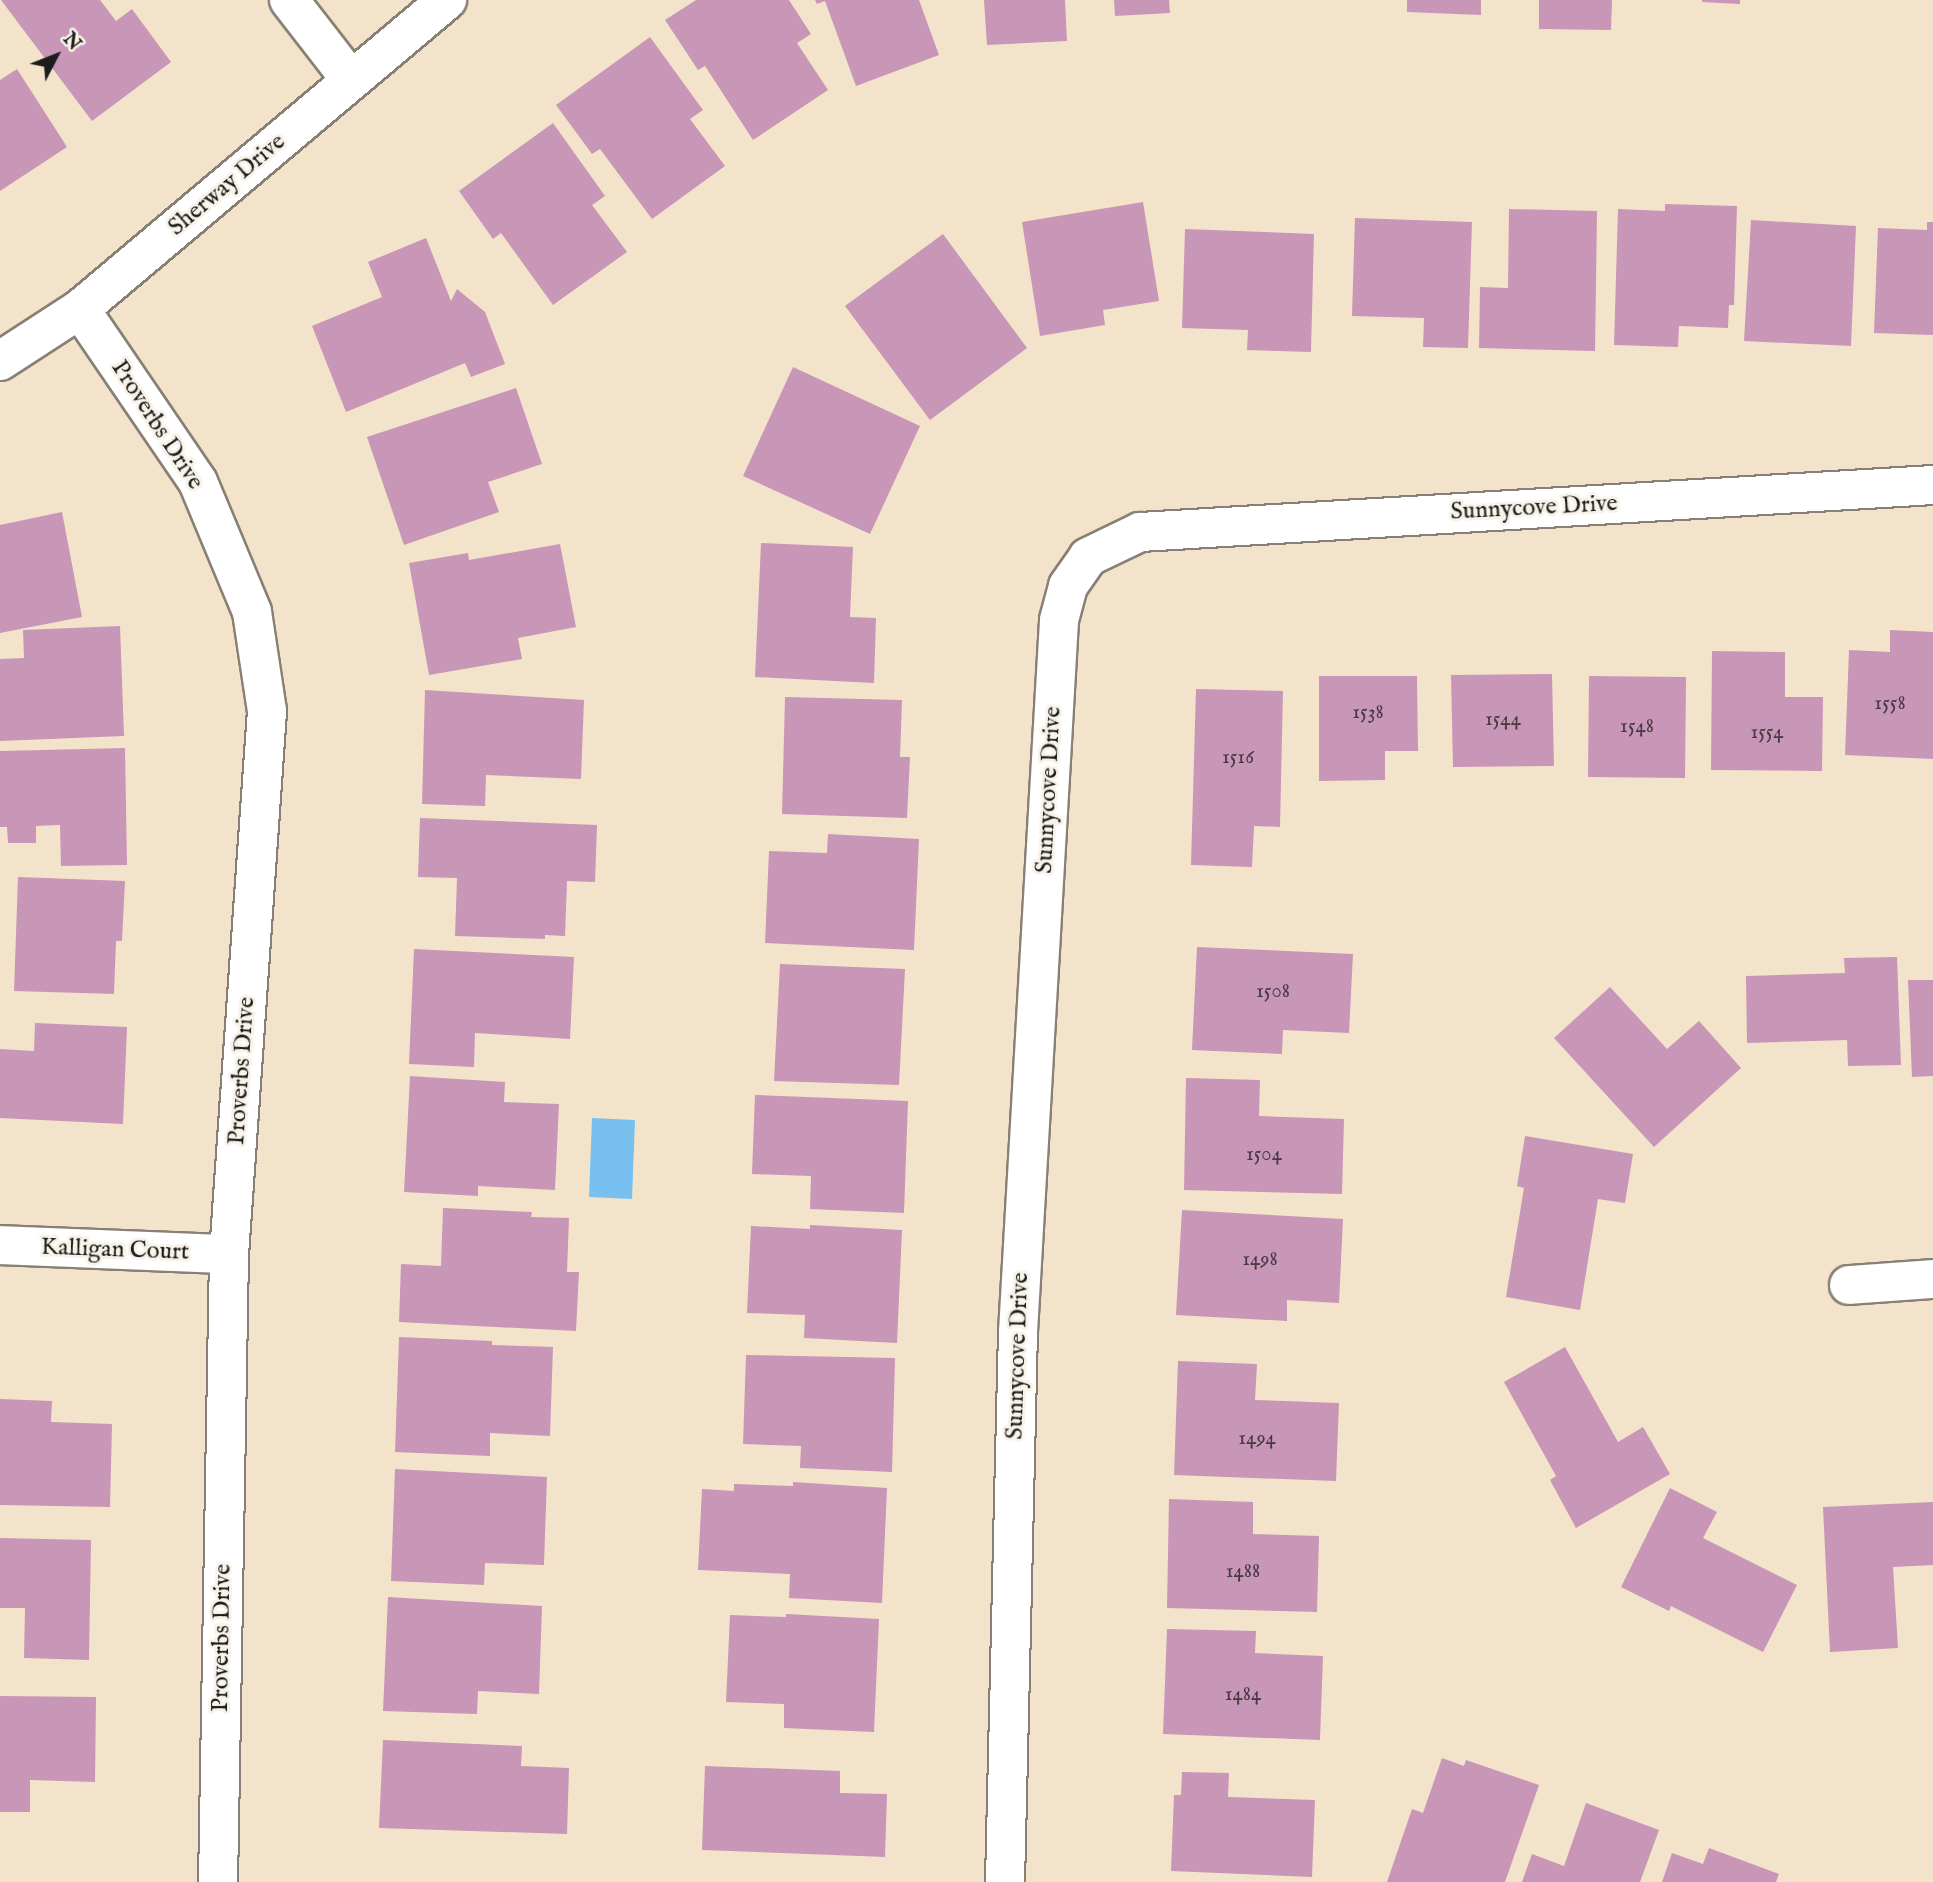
<!DOCTYPE html>
<style>
body{margin:0}
#map{position:relative;width:1933px;height:1882px;overflow:hidden;background:#f4e3cb;font-family:"IM FELL English",serif}
div>[style]{position:absolute}
[style*='--x']{left:calc(var(--x)*1px);top:calc(var(--y)*1px);width:calc(var(--w)*1px);rotate:calc(var(--a)*1deg)}
.water>*{inset:0;background:#78c0f0}
.building>*{inset:0;background:#c896b6}
.roads{filter:drop-shadow(2px 0 #888074) drop-shadow(-2px 0 #888074) drop-shadow(0 2px #888074) drop-shadow(0 -2px #888074)}
.minor>*{height:38px;margin:-19px;padding:0 19px;transform-origin:19px;border-radius:19px;background:#fff}
span{translate:-50% -50%;white-space:nowrap;text-align:center;line-height:1.15;-webkit-text-stroke:6px #f7f3e8;paint-order:stroke}
.number-label{font-size:21px;color:#473a42}
.number-label span{-webkit-text-stroke-width:0}
.street-label{font-size:24px;color:#1c1c1c}
.north{position:absolute;left:21px;top:21px;width:70px;height:70px;-webkit-text-stroke:5px #f7f3e8;paint-order:stroke;rotate:48deg;font-size:19px;font-weight:700;line-height:28px;text-align:center;color:#1c1c1c}
.north::after{content:'';display:block;margin:auto;width:24px;height:32px;background:#1c1c1c;clip-path:polygon(50% 0,100% 100%,50% 72%,0 100%)}
</style>
<div id="map">
<div class="water">
<div style="clip-path:polygon(592px 1118px,635px 1120px,632px 1199px,589px 1197px)"></div>
</div>
<div class="building">
<div style="clip-path:polygon(1px 0,100px 0,116px 21px,132px 9px,171px 62px,92px 121px)"></div>
<div style="clip-path:polygon(696px 0,789px 0,811px 34px,797px 43px,828px 90px,753px 140px,705px 66px,698px 70px,665px 20px)"></div>
<div style="clip-path:polygon(815px 0,919px 0,939px 55px,856px 86px,825px 1px,817px 4px)"></div>
<div style="clip-path:polygon(984px 0,1065px 0,1067px 41px,987px 45px)"></div>
<div style="clip-path:polygon(1114px 0,1169px 0,1170px 13px,1115px 16px)"></div>
<div style="clip-path:polygon(1407px 0,1481px 0,1481px 15px,1407px 12px)"></div>
<div style="clip-path:polygon(1539px 0,1612px 0,1611px 30px,1539px 29px)"></div>
<div style="clip-path:polygon(1702px 0,1740px 0,1740px 4px,1702px 2px)"></div>
<div style="clip-path:polygon(650px 37px,703px 110px,690px 119px,725px 166px,652px 219px,600px 149px,592px 154px,556px 105px)"></div>
<div style="clip-path:polygon(17px 69px,67px 147px,0 191px,0 80px)"></div>
<div style="clip-path:polygon(553px 123px,605px 196px,592px 205px,627px 252px,553px 305px,501px 233px,493px 239px,459px 191px)"></div>
<div style="clip-path:polygon(1143px 202px,1159px 301px,1103px 310px,1105px 325px,1040px 336px,1022px 222px)"></div>
<div style="clip-path:polygon(1665px 204px,1737px 206px,1734px 305px,1729px 305px,1728px 328px,1679px 326px,1678px 347px,1614px 345px,1618px 209px,1665px 211px)"></div>
<div style="clip-path:polygon(1509px 209px,1597px 211px,1595px 351px,1479px 348px,1480px 287px,1508px 288px)"></div>
<div style="clip-path:polygon(1355px 218px,1472px 222px,1468px 348px,1423px 347px,1424px 318px,1352px 316px)"></div>
<div style="clip-path:polygon(1751px 220px,1856px 226px,1851px 346px,1744px 341px)"></div>
<div style="clip-path:polygon(1927px 222px,1933px 222px,1933px 335px,1874px 333px,1878px 228px,1927px 230px)"></div>
<div style="clip-path:polygon(1185px 229px,1314px 234px,1311px 352px,1247px 350px,1248px 330px,1182px 328px)"></div>
<div style="clip-path:polygon(943px 234px,1027px 348px,930px 420px,845px 306px)"></div>
<div style="clip-path:polygon(426px 238px,451px 301px,457px 289px,485px 312px,505px 364px,471px 377px,465px 363px,346px 412px,312px 326px,382px 297px,368px 262px)"></div>
<div style="clip-path:polygon(793px 367px,920px 426px,870px 534px,743px 476px)"></div>
<div style="clip-path:polygon(516px 388px,542px 464px,488px 482px,499px 512px,404px 545px,367px 437px)"></div>
<div style="clip-path:polygon(62px 512px,82px 617px,0 633px,0 525px)"></div>
<div style="clip-path:polygon(761px 543px,853px 547px,850px 617px,876px 618px,874px 683px,755px 677px)"></div>
<div style="clip-path:polygon(560px 544px,576px 627px,518px 638px,522px 659px,429px 675px,409px 563px,468px 553px,469px 560px)"></div>
<div style="clip-path:polygon(120px 626px,124px 736px,0 741px,0 659px,24px 658px,23px 630px)"></div>
<div style="clip-path:polygon(1890px 630px,1933px 632px,1933px 759px,1845px 755px,1849px 650px,1890px 652px)"></div>
<div style="clip-path:polygon(1712px 651px,1785px 652px,1785px 697px,1823px 697px,1822px 771px,1711px 770px)"></div>
<div style="clip-path:polygon(1552px 674px,1554px 766px,1453px 767px,1451px 675px)"></div>
<div style="clip-path:polygon(1319px 676px,1417px 676px,1418px 751px,1385px 751px,1385px 780px,1319px 781px)"></div>
<div style="clip-path:polygon(1589px 676px,1686px 677px,1685px 778px,1588px 777px)"></div>
<div style="clip-path:polygon(1196px 689px,1283px 691px,1280px 827px,1254px 826px,1252px 867px,1191px 865px)"></div>
<div style="clip-path:polygon(425px 690px,584px 700px,581px 779px,486px 775px,485px 806px,422px 804px)"></div>
<div style="clip-path:polygon(785px 697px,902px 700px,900px 757px,910px 757px,907px 818px,782px 814px)"></div>
<div style="clip-path:polygon(125px 748px,127px 865px,61px 866px,60px 825px,36px 826px,36px 843px,8px 843px,7px 827px,0 827px,0 751px)"></div>
<div style="clip-path:polygon(420px 818px,597px 825px,595px 882px,567px 881px,565px 936px,545px 935px,545px 939px,455px 936px,457px 878px,418px 877px)"></div>
<div style="clip-path:polygon(828px 834px,919px 839px,914px 950px,765px 943px,769px 851px,827px 853px)"></div>
<div style="clip-path:polygon(18px 877px,125px 881px,122px 941px,116px 941px,114px 994px,14px 991px)"></div>
<div style="clip-path:polygon(1197px 947px,1353px 954px,1349px 1033px,1283px 1030px,1282px 1054px,1192px 1050px)"></div>
<div style="clip-path:polygon(414px 949px,574px 957px,570px 1039px,475px 1033px,474px 1067px,409px 1064px)"></div>
<div style="clip-path:polygon(1897px 957px,1901px 1065px,1848px 1066px,1847px 1040px,1747px 1043px,1746px 976px,1845px 973px,1844px 958px)"></div>
<div style="clip-path:polygon(780px 964px,905px 969px,899px 1085px,774px 1081px)"></div>
<div style="clip-path:polygon(1908px 980px,1933px 980px,1933px 1076px,1912px 1077px)"></div>
<div style="clip-path:polygon(1610px 987px,1667px 1049px,1699px 1021px,1741px 1068px,1654px 1147px,1554px 1038px)"></div>
<div style="clip-path:polygon(35px 1023px,127px 1027px,123px 1124px,0 1118px,0 1049px,34px 1051px)"></div>
<div style="clip-path:polygon(410px 1076px,505px 1082px,504px 1102px,559px 1104px,555px 1190px,478px 1186px,478px 1196px,404px 1192px)"></div>
<div style="clip-path:polygon(1186px 1078px,1260px 1080px,1259px 1116px,1344px 1119px,1342px 1194px,1184px 1190px)"></div>
<div style="clip-path:polygon(755px 1095px,908px 1101px,904px 1213px,810px 1209px,811px 1176px,752px 1174px)"></div>
<div style="clip-path:polygon(1525px 1136px,1633px 1154px,1625px 1203px,1598px 1199px,1580px 1310px,1506px 1297px,1524px 1188px,1517px 1186px)"></div>
<div style="clip-path:polygon(443px 1208px,532px 1212px,531px 1217px,569px 1218px,567px 1272px,579px 1272px,576px 1331px,399px 1322px,401px 1264px,441px 1266px)"></div>
<div style="clip-path:polygon(1182px 1210px,1343px 1219px,1339px 1303px,1287px 1300px,1287px 1321px,1176px 1315px)"></div>
<div style="clip-path:polygon(810px 1225px,902px 1230px,897px 1343px,804px 1338px,805px 1315px,747px 1313px,751px 1226px,810px 1229px)"></div>
<div style="clip-path:polygon(399px 1337px,492px 1341px,492px 1345px,553px 1347px,550px 1436px,490px 1433px,490px 1456px,395px 1452px)"></div>
<div style="clip-path:polygon(1565px 1347px,1618px 1442px,1643px 1427px,1670px 1474px,1576px 1528px,1550px 1480px,1556px 1476px,1504px 1382px)"></div>
<div style="clip-path:polygon(746px 1355px,895px 1358px,892px 1472px,800px 1468px,801px 1446px,743px 1444px)"></div>
<div style="clip-path:polygon(1178px 1361px,1257px 1364px,1255px 1400px,1339px 1403px,1336px 1481px,1174px 1475px)"></div>
<div style="clip-path:polygon(0 1399px,52px 1401px,51px 1422px,112px 1424px,110px 1507px,0 1505px)"></div>
<div style="clip-path:polygon(395px 1469px,547px 1477px,544px 1565px,485px 1563px,484px 1585px,391px 1581px)"></div>
<div style="clip-path:polygon(793px 1482px,887px 1488px,882px 1603px,789px 1598px,790px 1574px,698px 1570px,702px 1489px,734px 1491px,734px 1484px,793px 1486px)"></div>
<div style="clip-path:polygon(1670px 1488px,1717px 1512px,1703px 1538px,1797px 1585px,1763px 1652px,1671px 1606px,1669px 1611px,1621px 1587px)"></div>
<div style="clip-path:polygon(1169px 1499px,1253px 1502px,1253px 1534px,1319px 1536px,1317px 1612px,1167px 1608px)"></div>
<div style="clip-path:polygon(1933px 1502px,1933px 1565px,1893px 1567px,1898px 1648px,1830px 1652px,1823px 1507px)"></div>
<div style="clip-path:polygon(0 1538px,91px 1540px,89px 1660px,24px 1658px,25px 1608px,0 1608px)"></div>
<div style="clip-path:polygon(388px 1597px,542px 1606px,539px 1694px,478px 1691px,477px 1714px,383px 1711px)"></div>
<div style="clip-path:polygon(786px 1614px,879px 1619px,874px 1732px,784px 1728px,784px 1704px,726px 1702px,730px 1615px,786px 1617px)"></div>
<div style="clip-path:polygon(1167px 1629px,1256px 1631px,1255px 1653px,1323px 1656px,1320px 1740px,1163px 1734px)"></div>
<div style="clip-path:polygon(0 1696px,96px 1697px,95px 1782px,30px 1780px,30px 1812px,0 1812px)"></div>
<div style="clip-path:polygon(383px 1740px,522px 1746px,521px 1766px,569px 1768px,567px 1834px,379px 1828px)"></div>
<div style="clip-path:polygon(1442px 1758px,1464px 1766px,1466px 1760px,1539px 1785px,1505px 1882px,1387px 1882px,1412px 1809px,1423px 1813px)"></div>
<div style="clip-path:polygon(705px 1766px,840px 1771px,840px 1793px,887px 1794px,885px 1857px,702px 1850px)"></div>
<div style="clip-path:polygon(1182px 1772px,1229px 1773px,1228px 1797px,1315px 1800px,1312px 1877px,1171px 1871px,1174px 1795px,1181px 1795px)"></div>
<div style="clip-path:polygon(1586px 1803px,1659px 1830px,1640px 1882px,1522px 1882px,1532px 1854px,1564px 1866px)"></div>
<div style="clip-path:polygon(1709px 1848px,1779px 1874px,1776px 1882px,1662px 1882px,1672px 1853px,1703px 1864px)"></div>
</div>
<div class="roads">
<div class="minor">
<div style="--x:289;--y:0;--w:101;--a:52.2"></div>
<div style="--x:80;--y:309;--w:209;--a:55.7"></div>
<div style="--x:198;--y:482;--w:141;--a:67.4"></div>
<div style="--x:252;--y:612;--w:100;--a:81.4"></div>
<div style="--x:267;--y:711;--w:544;--a:94"></div>
<div style="--x:229;--y:1254;--w:628;--a:91"></div>
<div style="--x:0;--y:361;--w:95;--a:-33"></div>
<div style="--x:80;--y:309;--w:480;--a:-40.1"></div>
<div style="--x:0;--y:1245;--w:229;--a:2.3"></div>
<div style="--x:1849;--y:1285;--w:84;--a:-4.1"></div>
<div style="--x:1005;--y:1882;--w:550;--a:-88.65"></div>
<div style="--x:1018;--y:1332;--w:713;--a:-86.7"></div>
<div style="--x:1059;--y:620;--w:35;--a:-75"></div>
<div style="--x:1068;--y:586;--w:35;--a:-55"></div>
<div style="--x:1088;--y:557;--w:58;--a:-25.7"></div>
<div style="--x:1140;--y:532;--w:794;--a:-3.39"></div>
</div>
</div>
<div class="number-label">
<span style="left:1890px;top:704px">1558</span>
<span style="left:1368px;top:713px">1538</span>
<span style="left:1503px;top:720px">1544</span>
<span style="left:1637px;top:727px">1548</span>
<span style="left:1767px;top:733px">1554</span>
<span style="left:1238px;top:758px">1516</span>
<span style="left:1273px;top:992px">1508</span>
<span style="left:1264px;top:1155px">1504</span>
<span style="left:1260px;top:1260px">1498</span>
<span style="left:1257px;top:1439px">1494</span>
<span style="left:1243px;top:1572px">1488</span>
<span style="left:1243px;top:1695px">1484</span>
</div>
<div class="street-label">
<span style="left:227px;top:185px;rotate:-40deg">Sherway Drive</span>
<span style="left:157px;top:425px;rotate:57deg">Proverbs Drive</span>
<span style="left:1534px;top:508px;rotate:-3deg">Sunnycove Drive</span>
<span style="left:1049px;top:790px;rotate:-87deg">Sunnycove Drive</span>
<span style="left:242px;top:1071px;rotate:-86deg">Proverbs Drive</span>
<span style="left:115px;top:1250px;rotate:2deg">Kalligan Court</span>
<span style="left:1018px;top:1356px;rotate:-88deg">Sunnycove Drive</span>
<span style="left:222px;top:1638px;rotate:-89deg">Proverbs Drive</span>
</div>
<div class="north">N</div>
</div>
